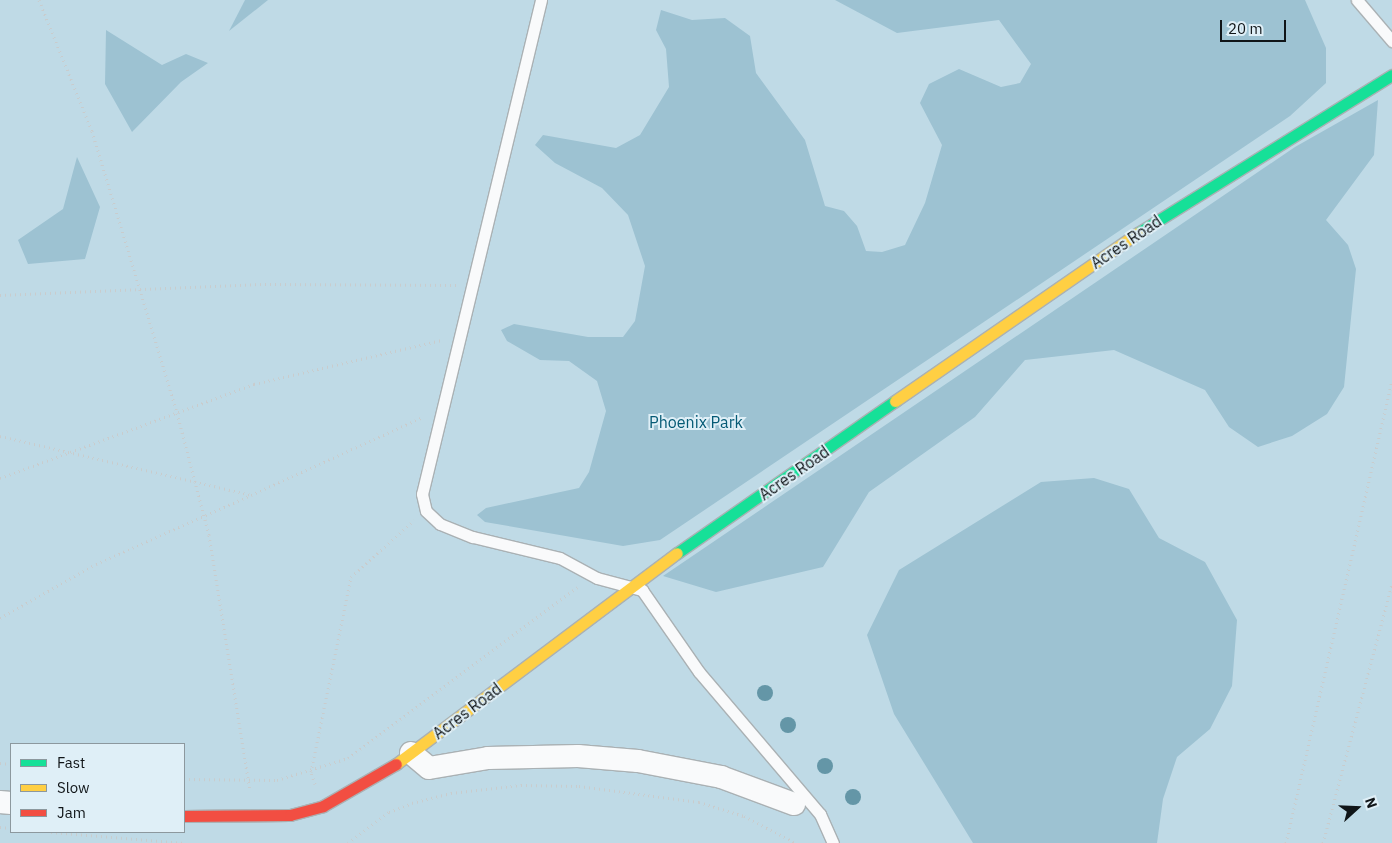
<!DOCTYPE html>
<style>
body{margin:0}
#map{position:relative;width:1392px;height:843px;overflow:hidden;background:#d8e0e4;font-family:"IBM Plex Sans",sans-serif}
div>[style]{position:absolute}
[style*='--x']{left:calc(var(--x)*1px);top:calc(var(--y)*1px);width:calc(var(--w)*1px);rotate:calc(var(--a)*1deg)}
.green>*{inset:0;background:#bfdae6}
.forest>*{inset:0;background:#9dc2d2}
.path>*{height:3px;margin-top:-1.5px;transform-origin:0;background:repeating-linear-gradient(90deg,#c9cccd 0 1px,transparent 0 5px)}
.roads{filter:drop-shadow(1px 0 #aab1b4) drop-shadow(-1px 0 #aab1b4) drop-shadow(0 1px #aab1b4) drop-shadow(0 -1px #aab1b4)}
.lane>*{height:11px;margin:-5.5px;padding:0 5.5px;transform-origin:5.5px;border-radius:5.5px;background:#f9fafb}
.street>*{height:22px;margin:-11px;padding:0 11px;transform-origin:11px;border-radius:11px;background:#f9fafb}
.fast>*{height:11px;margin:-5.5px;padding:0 5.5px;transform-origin:5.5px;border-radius:5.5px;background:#16e098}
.slow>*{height:11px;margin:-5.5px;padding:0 5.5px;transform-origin:5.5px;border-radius:5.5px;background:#ffcf43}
.jam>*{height:11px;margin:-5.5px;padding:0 5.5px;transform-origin:5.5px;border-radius:5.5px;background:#f24e42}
.trees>*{width:16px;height:16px;margin:-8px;border-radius:50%;background:#6496a7}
span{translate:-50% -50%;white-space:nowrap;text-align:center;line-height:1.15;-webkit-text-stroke:4px #dfeff7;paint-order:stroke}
.street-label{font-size:16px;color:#101518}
.park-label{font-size:16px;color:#055a75}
.legend{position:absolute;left:10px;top:743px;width:175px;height:90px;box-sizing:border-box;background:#dfeff7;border:1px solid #8c989e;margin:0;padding:6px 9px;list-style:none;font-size:15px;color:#101518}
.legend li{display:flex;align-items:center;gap:10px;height:25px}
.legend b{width:25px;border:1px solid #8c989e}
.north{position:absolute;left:1332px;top:783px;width:50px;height:50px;-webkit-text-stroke:4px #dfeff7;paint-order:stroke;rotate:70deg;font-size:14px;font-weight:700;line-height:20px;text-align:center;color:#101518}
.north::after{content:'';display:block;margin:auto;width:18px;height:22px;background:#101518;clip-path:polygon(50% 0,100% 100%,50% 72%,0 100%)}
.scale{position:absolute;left:1220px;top:20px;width:66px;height:22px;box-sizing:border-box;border:2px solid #101518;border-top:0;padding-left:6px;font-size:15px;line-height:18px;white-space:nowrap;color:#101518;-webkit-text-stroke:4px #dfeff7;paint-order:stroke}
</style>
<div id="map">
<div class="green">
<div style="clip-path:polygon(evenodd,0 0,1392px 0,1392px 843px,0 843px,0 0,11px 744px,184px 744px,184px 832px,11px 832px,11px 744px)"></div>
</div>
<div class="forest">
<div style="clip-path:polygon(245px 0,268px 0,229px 31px)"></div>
<div style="clip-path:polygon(835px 0,1305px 0,1326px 48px,1326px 83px,1290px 116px,660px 540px,623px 546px,485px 522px,477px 515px,486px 508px,579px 488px,589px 472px,606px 411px,597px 381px,569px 361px,540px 360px,507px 341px,501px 330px,514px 324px,588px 337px,623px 337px,635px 321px,645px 266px,628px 215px,602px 188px,555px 163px,535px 145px,543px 135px,616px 148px,640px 135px,669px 87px,666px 49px,656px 30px,661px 10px,692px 20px,725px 18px,750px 36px,756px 73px,805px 140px,825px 206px,844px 211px,857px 226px,866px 251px,882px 252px,905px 245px,925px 203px,942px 145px,920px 103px,929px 84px,959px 69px,1001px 87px,1020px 83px,1031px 64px,999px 20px,897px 33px)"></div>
<div style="clip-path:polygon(106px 30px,162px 65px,186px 54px,208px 63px,181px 82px,132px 132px,105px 84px)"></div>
<div style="clip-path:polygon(1378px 100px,1374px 155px,1326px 220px,1348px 245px,1356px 269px,1344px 387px,1327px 414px,1292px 436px,1258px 447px,1229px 427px,1205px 390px,1114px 350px,1025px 360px,975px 417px,869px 492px,823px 567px,716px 592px,663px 576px,1295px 147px)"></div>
<div style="clip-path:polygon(77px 157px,100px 207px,85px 259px,28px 264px,18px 240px,63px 209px)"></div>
<div style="clip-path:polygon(1094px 478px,1129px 489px,1159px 538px,1205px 562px,1237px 620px,1232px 686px,1210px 729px,1177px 757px,1163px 799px,1157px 843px,973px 843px,894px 714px,867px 635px,899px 570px,1041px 482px)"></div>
</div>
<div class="path">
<div style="--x:39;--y:0;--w:141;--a:68"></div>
<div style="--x:92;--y:131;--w:295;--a:73.2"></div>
<div style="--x:177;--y:413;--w:126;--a:75.3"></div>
<div style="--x:209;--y:535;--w:258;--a:80.9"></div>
<div style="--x:0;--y:295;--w:265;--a:-2.4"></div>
<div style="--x:265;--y:284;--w:192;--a:0.3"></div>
<div style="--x:0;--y:436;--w:258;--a:13.2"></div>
<div style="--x:251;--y:495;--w:189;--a:-24.4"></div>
<div style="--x:0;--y:478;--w:271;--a:-20.3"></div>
<div style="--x:254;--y:384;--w:193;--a:-13.2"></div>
<div style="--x:0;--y:618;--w:110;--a:-29.4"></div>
<div style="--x:96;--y:564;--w:170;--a:-24"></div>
<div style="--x:0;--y:763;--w:11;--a:5"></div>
<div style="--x:184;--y:779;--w:93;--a:0.6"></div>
<div style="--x:277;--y:780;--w:74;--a:-17.2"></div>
<div style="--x:348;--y:758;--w:286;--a:-36.7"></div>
<div style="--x:315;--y:784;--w:13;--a:-108"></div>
<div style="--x:311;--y:772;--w:199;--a:-78.4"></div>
<div style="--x:351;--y:577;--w:85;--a:-42.1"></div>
<div style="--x:0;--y:827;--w:11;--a:5"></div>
<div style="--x:51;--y:832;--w:134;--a:4.7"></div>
<div style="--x:348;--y:843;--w:51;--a:-37.1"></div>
<div style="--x:389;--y:812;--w:25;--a:-21"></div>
<div style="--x:412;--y:803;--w:40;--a:-14.4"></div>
<div style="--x:451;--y:793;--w:70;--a:-6.5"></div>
<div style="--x:521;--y:785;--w:58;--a:1"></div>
<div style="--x:579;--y:786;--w:121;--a:7.6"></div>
<div style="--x:699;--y:802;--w:47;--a:17.3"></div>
<div style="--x:744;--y:816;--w:59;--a:27.4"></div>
<div style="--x:1286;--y:843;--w:473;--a:-77.1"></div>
<div style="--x:1323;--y:843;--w:268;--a:-75.1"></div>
</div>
<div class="roads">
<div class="lane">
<div style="--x:541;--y:0;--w:508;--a:103.54"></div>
<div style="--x:422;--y:494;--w:17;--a:77"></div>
<div style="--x:426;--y:511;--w:19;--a:43"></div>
<div style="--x:440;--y:524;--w:35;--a:22"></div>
<div style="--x:473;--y:537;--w:89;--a:13.6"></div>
<div style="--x:560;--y:558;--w:42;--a:28.4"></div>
<div style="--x:597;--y:578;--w:47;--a:14.9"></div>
<div style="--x:642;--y:590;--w:100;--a:55.2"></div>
<div style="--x:699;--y:672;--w:187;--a:49.6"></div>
<div style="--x:820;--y:814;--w:32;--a:66"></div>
<div style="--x:1357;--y:0;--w:54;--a:49.5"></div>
</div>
<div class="street">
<div style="--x:411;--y:753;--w:23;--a:40"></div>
<div style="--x:429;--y:768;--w:60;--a:-9.6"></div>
<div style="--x:488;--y:758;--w:90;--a:-1.3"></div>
<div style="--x:578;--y:756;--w:60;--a:4.8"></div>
<div style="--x:638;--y:761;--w:85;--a:10.9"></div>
<div style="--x:721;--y:777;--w:78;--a:20.3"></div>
<div style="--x:0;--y:802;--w:11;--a:5"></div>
</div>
<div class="fast">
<div style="--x:1138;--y:233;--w:299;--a:-31.9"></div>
<div style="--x:677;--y:553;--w:266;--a:-34.9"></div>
</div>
<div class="slow">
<div style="--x:895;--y:401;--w:295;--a:-34.7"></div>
<div style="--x:396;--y:764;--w:351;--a:-36.9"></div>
</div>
<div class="jam">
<div style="--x:184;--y:816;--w:106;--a:-0.5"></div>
<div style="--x:290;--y:815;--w:34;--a:-15"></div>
<div style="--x:323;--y:806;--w:84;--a:-29.9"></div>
</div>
</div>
<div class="trees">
<div style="left:765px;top:693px"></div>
<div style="left:788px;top:725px"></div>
<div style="left:825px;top:766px"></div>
<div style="left:853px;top:797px"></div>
</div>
<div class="street-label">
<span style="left:1126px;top:242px;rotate:-34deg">Acres Road</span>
<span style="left:794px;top:473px;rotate:-35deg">Acres Road</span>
<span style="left:467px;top:711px;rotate:-37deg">Acres Road</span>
</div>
<div class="park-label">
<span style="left:696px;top:422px">Phoenix Park</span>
</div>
<ul class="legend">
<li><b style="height:6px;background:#16e098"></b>Fast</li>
<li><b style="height:6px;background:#ffcf43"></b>Slow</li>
<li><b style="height:6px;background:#f24e42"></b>Jam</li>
</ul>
<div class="north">N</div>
<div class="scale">20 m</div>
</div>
